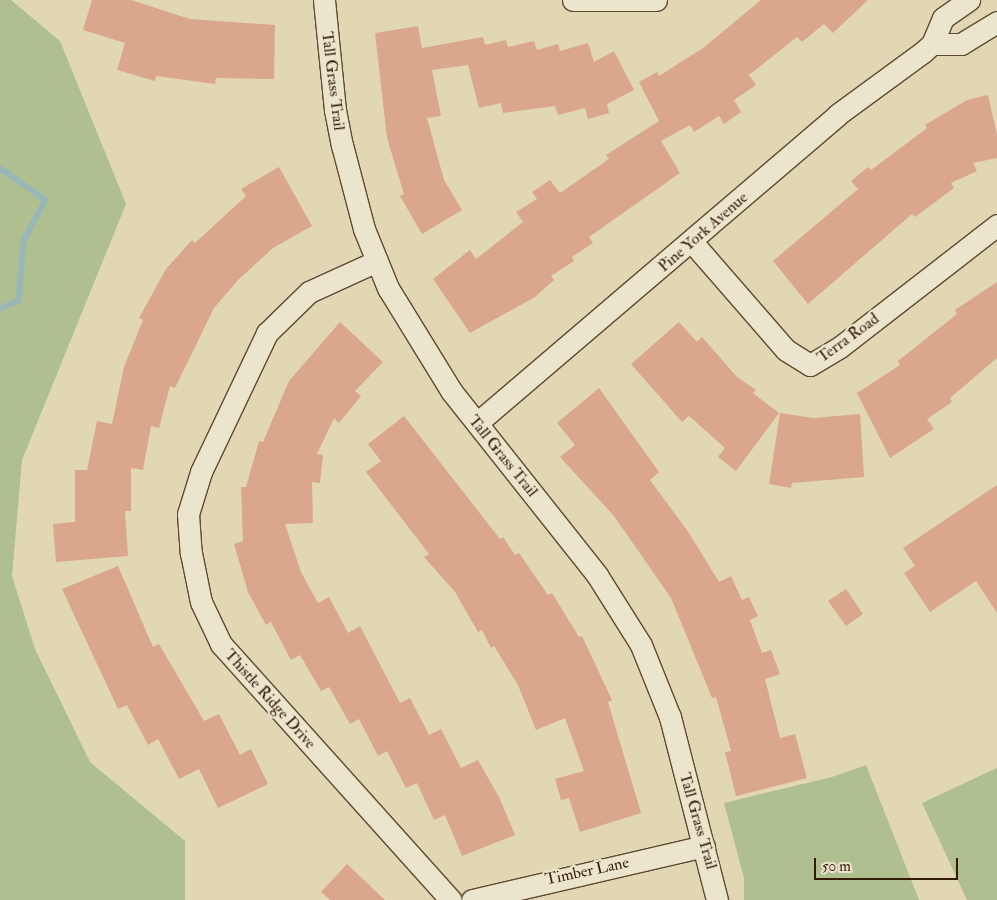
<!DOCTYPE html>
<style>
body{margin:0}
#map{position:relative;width:997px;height:900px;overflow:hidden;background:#e1d7b2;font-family:"IM FELL Double Pica",serif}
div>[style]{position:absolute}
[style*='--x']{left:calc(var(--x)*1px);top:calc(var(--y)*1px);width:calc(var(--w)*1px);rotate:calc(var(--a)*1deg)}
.green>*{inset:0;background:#afbf8f}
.stream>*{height:5.5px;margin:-2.75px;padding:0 2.75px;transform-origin:2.75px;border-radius:2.75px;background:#9ab7b8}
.building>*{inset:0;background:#dba78c}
.roads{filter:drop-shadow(1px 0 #5e4a31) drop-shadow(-1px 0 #5e4a31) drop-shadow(0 1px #5e4a31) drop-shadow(0 -1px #5e4a31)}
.street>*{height:21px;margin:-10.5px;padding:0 10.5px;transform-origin:10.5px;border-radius:10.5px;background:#ece5cd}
span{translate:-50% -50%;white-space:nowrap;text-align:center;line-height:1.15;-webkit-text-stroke:4.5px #ece5cd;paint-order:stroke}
.street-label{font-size:16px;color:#331b06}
.scale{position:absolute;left:814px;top:858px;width:144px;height:22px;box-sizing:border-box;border:2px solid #331b06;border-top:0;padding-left:6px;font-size:15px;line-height:18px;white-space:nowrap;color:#331b06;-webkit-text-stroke:4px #ece5cd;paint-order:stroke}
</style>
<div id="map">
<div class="green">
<div style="clip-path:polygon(0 0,11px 0,60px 41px,126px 204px,22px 460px,12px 576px,35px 649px,90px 762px,185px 841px,185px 900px,0 900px)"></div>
<div style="clip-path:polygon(866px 765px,919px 900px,744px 900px,744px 878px,724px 803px,832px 777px)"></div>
<div style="clip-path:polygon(997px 768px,997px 900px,967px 900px,922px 803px)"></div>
</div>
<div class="stream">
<div style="--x:0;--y:168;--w:56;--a:34.8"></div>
<div style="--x:46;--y:200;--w:47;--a:118.2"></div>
<div style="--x:24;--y:241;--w:60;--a:94.8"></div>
<div style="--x:19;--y:301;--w:21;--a:157"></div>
</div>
<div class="building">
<div style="clip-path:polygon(92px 0,131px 0,190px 19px,275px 25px,274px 79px,216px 78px,215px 84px,156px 76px,155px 81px,117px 70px,125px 43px,83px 30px)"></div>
<div style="clip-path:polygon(761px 0,868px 0,833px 33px,824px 24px,802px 42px,797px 37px,749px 75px,756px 85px,734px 100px,741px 112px,724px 124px,719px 116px,694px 132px,690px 125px,661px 141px,680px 173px,589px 237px,593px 243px,572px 257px,574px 261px,551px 276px,554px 280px,535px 297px,470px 333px,433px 279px,470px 250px,476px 259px,523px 222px,516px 212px,537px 199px,532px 192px,550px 180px,560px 193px,609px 159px,606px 155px,659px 121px,639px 82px,657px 72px,659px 76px,703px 48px)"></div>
<div style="clip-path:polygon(418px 26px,422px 48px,483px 37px,485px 45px,506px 40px,508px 47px,534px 41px,537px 50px,558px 44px,560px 51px,588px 43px,594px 62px,614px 51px,634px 90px,607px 104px,609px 113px,588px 119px,585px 108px,558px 115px,555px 106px,503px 113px,501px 103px,479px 108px,468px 65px,432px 70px,441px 116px,427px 118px,444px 180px,462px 210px,422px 234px,400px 196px,404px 194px,387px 138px,375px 33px)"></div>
<div style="clip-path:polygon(988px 95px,997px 135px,997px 158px,973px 163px,977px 171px,951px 183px,954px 188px,915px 217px,912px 214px,808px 304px,773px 261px,858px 189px,851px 181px,868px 167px,871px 170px,927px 128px,925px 125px,967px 100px)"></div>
<div style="clip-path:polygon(279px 167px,312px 226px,273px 248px,238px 280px,214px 308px,175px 388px,170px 386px,159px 428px,151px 426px,143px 470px,131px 468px,131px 511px,125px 511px,128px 556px,56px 562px,53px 524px,75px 522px,75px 470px,87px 470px,97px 421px,112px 424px,124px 367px,143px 320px,139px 318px,166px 269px,192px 240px,195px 243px,246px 196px,241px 189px)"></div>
<div style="clip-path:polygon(997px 282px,997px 358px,950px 398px,952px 402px,927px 419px,934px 429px,890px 458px,857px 393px,900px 365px,898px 361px,957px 314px,955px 310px)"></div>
<div style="clip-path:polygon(340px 322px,383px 362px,355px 391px,361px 396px,339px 423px,334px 418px,317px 454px,323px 455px,320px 483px,312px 482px,313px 523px,285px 524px,301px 572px,318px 603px,329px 597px,348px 633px,360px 626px,400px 703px,410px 698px,429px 735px,441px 729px,461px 768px,478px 760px,500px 799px,515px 835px,462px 856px,445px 815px,434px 820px,417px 783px,406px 788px,387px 751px,378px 756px,359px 719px,350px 724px,329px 687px,321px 691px,300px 655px,291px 660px,271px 622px,266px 625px,248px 592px,234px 544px,243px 541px,241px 487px,246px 487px,259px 441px,263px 442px,289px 381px)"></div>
<div style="clip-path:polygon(679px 322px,697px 342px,702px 337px,737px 377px,756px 390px,753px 393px,779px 413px,736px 471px,718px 457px,725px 448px,689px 416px,682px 422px,631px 364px)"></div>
<div style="clip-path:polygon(599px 388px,659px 472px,650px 480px,689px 533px,719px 582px,731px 576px,742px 600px,749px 597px,758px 616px,750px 620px,762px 653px,771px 650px,780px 674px,765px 679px,780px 738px,795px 734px,807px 778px,736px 796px,725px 752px,731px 751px,716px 697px,712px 698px,671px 598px,614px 516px,560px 457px,575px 445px,557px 423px)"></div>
<div style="clip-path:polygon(780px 413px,813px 418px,860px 414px,864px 477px,792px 483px,791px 488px,769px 484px)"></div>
<div style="clip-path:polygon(404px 416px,500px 539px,503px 537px,515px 555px,519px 553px,548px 595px,552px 593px,579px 637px,582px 636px,612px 700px,608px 702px,641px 813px,580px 832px,569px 798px,561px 800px,555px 779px,584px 771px,565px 718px,536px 730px,518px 685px,494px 646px,491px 648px,482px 630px,478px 632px,455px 592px,424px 557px,429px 554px,366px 472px,381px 461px,368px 444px)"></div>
<div style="clip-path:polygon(997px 485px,997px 613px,976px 581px,930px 612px,904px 573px,915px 566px,903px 548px)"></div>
<div style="clip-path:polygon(118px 566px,153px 647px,159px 644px,204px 721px,219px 714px,240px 755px,251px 749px,268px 784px,218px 808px,199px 769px,179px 779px,158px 739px,148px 745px,127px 705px,118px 709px,62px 589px)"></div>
<div style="clip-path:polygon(846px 589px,863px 614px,846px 626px,828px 601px)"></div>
<div style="clip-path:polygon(347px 864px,385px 900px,330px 900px,321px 892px)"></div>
</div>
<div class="roads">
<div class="street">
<div style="--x:324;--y:0;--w:111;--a:84.3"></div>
<div style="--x:335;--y:110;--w:36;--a:79"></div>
<div style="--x:342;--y:145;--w:87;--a:75.3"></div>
<div style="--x:364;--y:229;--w:64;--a:67.9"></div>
<div style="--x:388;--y:288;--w:122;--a:58.4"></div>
<div style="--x:452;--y:392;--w:233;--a:51.6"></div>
<div style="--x:597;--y:575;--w:83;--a:57.8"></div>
<div style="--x:641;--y:645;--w:78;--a:68.1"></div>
<div style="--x:670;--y:717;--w:189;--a:75.6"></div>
<div style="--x:573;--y:0;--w:83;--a:0"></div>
<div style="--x:932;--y:44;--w:29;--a:0"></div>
<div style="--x:961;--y:44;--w:42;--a:-31.4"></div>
<div style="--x:692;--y:242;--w:143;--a:49"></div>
<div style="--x:786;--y:350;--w:28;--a:32"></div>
<div style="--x:810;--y:365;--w:35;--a:-31"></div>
<div style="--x:840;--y:347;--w:199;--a:-37.8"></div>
<div style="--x:377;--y:261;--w:75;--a:155.5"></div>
<div style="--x:309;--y:292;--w:59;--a:135.7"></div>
<div style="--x:267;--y:333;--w:154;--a:115.4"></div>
<div style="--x:201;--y:472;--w:44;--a:107.2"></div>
<div style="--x:188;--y:514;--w:39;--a:86"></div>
<div style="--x:191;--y:553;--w:50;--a:78.5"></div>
<div style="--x:201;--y:602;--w:47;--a:64.5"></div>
<div style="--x:221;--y:644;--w:344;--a:48.1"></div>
<div style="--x:477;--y:423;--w:474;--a:-40.5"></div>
<div style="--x:837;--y:115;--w:107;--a:-36.2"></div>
<div style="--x:923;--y:52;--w:12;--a:-42"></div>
<div style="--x:932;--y:44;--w:28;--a:-67"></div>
<div style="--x:943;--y:18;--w:32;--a:-35"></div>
<div style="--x:472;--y:900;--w:238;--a:-13.1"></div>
</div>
</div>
<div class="street-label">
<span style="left:333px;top:81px;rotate:83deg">Tall Grass Trail</span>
<span style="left:703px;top:232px;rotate:-41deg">Pine York Avenue</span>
<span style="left:848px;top:338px;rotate:-36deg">Terra Road</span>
<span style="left:503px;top:456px;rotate:51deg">Tall Grass Trail</span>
<span style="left:270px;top:699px;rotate:48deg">Thistle Ridge Drive</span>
<span style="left:698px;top:821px;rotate:74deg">Tall Grass Trail</span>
<span style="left:587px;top:871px;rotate:-12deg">Timber Lane</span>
</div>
<div class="scale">50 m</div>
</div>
